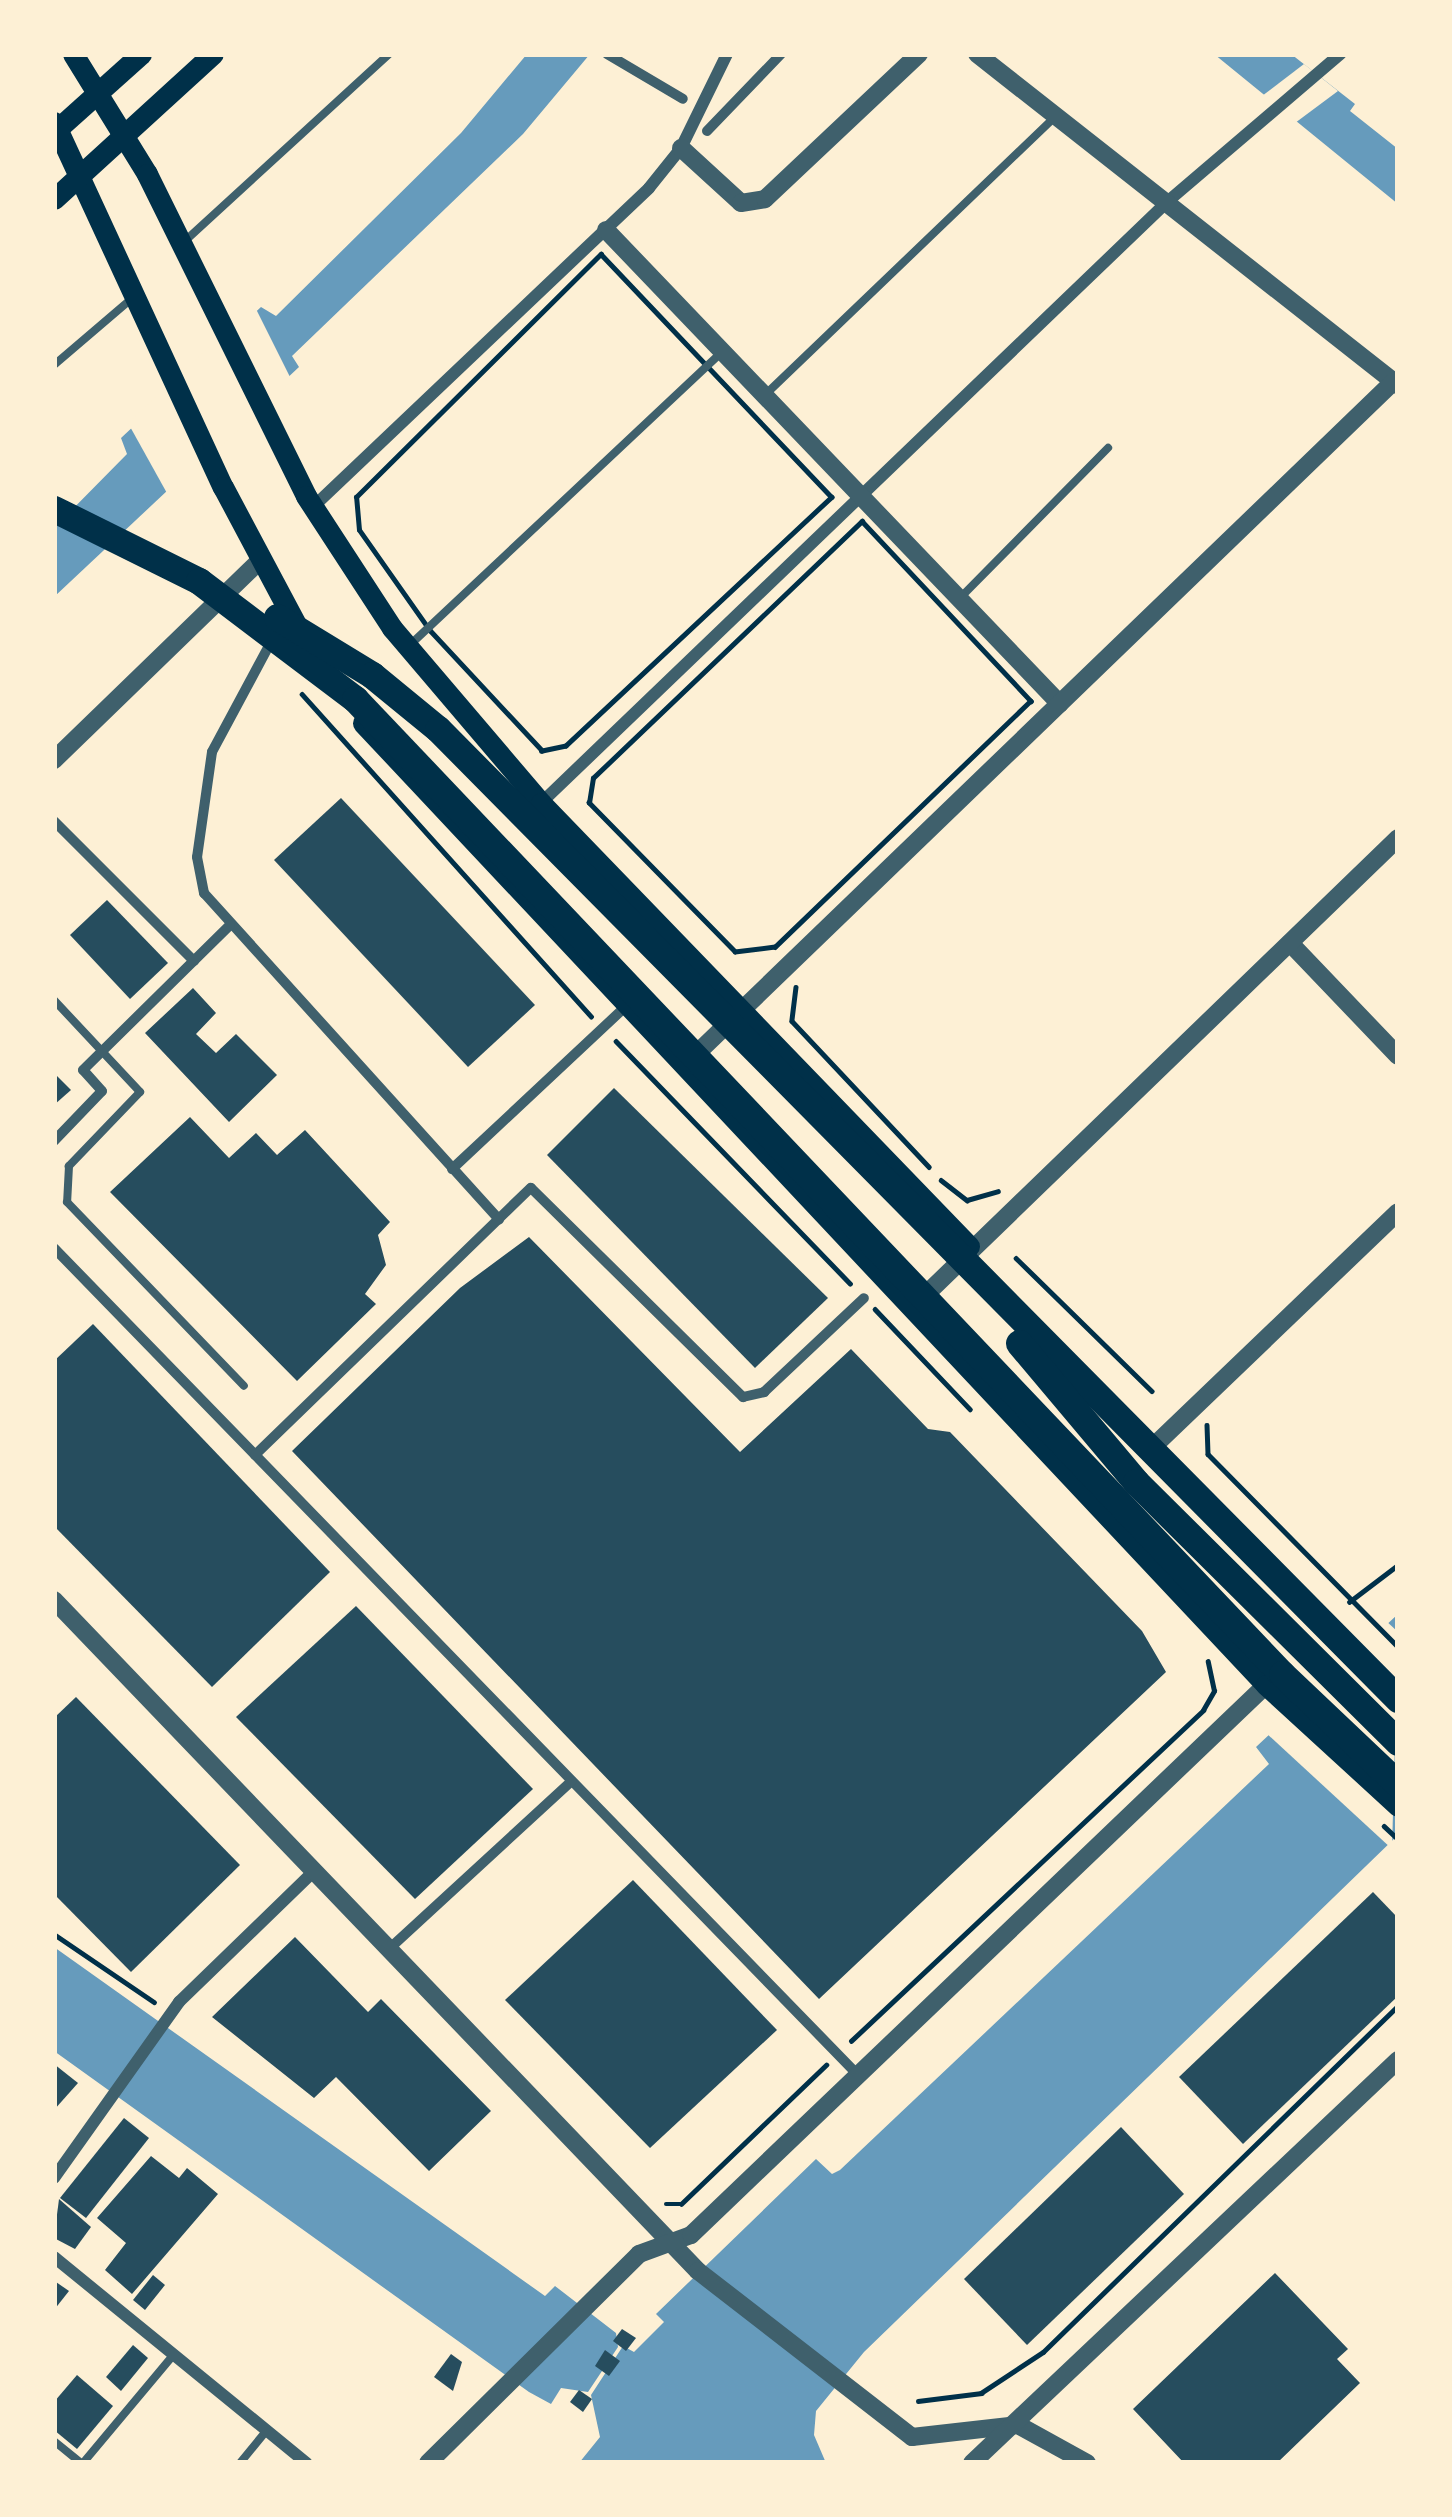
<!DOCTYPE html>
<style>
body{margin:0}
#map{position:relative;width:1452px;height:2517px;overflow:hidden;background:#fdf0d5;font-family:Inter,sans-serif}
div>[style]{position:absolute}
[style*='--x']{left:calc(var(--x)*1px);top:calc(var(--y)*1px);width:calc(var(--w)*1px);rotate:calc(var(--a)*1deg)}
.water>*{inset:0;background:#669bbc}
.pier>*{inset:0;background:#fdf0d5}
.building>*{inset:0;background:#264d5e}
.path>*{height:4.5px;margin:-2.25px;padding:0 2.25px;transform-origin:2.25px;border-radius:2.25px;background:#003049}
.service>*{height:8px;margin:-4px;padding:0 4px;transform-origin:4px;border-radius:4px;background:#3f606c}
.pedestrian>*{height:10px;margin:-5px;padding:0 5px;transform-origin:5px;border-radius:5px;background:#3f606c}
.minor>*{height:12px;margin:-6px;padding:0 6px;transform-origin:6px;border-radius:6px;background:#3f606c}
.tertiary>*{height:18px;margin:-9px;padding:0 9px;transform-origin:9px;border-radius:9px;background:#3f606c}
.primary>*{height:21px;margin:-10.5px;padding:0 10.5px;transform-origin:10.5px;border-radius:10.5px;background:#003049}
.motorway>*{height:27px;margin:-13.5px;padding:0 13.5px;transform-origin:13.5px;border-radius:13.5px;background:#003049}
span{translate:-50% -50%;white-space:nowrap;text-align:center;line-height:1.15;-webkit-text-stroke:9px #fdf0d5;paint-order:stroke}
.frame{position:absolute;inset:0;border:57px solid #fdf0d5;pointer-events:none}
</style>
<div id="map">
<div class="water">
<div style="clip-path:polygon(527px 54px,590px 54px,523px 134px,292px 356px,299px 367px,54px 597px,54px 528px,127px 454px,121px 438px,261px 307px,276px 316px,461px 133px)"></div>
<div style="clip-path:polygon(1214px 54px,1291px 54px,1355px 104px,1350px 111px,1398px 149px,1398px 204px)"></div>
<div style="clip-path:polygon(1398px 1614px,1398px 1835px,864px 2352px,816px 2411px,814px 2435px,826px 2463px,579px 2463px,600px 2437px,591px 2395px,623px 2346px,634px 2352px,664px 2322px,656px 2314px,816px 2159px,832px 2174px,840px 2170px,1269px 1764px,1256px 1747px)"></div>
<div style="clip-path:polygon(54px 1947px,545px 2296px,555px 2286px,616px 2333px,618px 2347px,588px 2392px,561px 2388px,551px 2404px,529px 2392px,54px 2051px)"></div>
</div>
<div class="pier">
<div style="clip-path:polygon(1304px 64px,1338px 91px,1295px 123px,1262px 96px)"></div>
<div style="clip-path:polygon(254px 305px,292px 381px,168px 495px,128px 423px)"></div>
<div style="clip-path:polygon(1384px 1619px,1398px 1632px,1392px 1849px,1264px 1731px)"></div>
</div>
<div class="building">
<div style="clip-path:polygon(341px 798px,535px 1005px,468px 1067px,274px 860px)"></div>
<div style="clip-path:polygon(107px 900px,168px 963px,130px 999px,70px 935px)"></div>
<div style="clip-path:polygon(193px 988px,216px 1013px,196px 1034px,216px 1053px,236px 1034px,277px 1075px,229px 1122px,145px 1033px)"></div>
<div style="clip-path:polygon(54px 1073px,71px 1090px,54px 1105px)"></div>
<div style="clip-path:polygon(614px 1088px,828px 1298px,755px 1368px,547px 1155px)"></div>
<div style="clip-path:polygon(190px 1117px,229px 1158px,256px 1133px,277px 1155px,305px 1130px,390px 1222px,378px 1235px,386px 1265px,365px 1294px,376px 1304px,297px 1381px,110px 1192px)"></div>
<div style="clip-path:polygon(529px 1237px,740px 1452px,851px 1349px,928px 1429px,950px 1432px,1142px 1631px,1166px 1672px,819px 1999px,292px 1451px,460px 1288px)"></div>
<div style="clip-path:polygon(93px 1324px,330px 1572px,212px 1687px,54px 1526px,54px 1361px)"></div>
<div style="clip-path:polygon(356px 1606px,533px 1789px,415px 1899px,236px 1717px)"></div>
<div style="clip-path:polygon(76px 1697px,240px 1865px,131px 1972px,54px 1894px,54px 1718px)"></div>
<div style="clip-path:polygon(633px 1880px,777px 2030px,650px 2148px,505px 2000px)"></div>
<div style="clip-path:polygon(1373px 1892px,1398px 1918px,1398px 1996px,1243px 2144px,1179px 2077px)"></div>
<div style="clip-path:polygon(295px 1937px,368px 2012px,381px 1999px,491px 2111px,429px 2171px,336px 2077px,314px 2098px,212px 2017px)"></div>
<div style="clip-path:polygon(54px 2064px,78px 2083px,54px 2110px)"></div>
<div style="clip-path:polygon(124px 2118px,149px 2138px,86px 2218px,60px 2198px)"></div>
<div style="clip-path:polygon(1121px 2127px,1184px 2194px,1027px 2345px,964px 2279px)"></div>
<div style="clip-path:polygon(151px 2156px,179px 2178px,187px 2168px,218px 2194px,132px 2294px,105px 2270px,126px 2243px,97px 2218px)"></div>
<div style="clip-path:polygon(59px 2199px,91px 2227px,75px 2249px,54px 2238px)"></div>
<div style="clip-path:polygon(1275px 2273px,1348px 2349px,1337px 2359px,1360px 2383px,1277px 2463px,1184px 2463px,1133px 2409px)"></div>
<div style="clip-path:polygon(153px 2275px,165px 2285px,145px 2310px,133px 2300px)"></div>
<div style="clip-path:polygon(56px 2282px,69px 2291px,54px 2310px,54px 2284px)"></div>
<div style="clip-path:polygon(622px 2329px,636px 2338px,626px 2351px,613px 2341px)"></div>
<div style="clip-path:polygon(133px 2345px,148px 2358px,121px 2391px,106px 2377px)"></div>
<div style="clip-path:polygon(605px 2350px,620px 2361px,609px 2376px,595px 2366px)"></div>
<div style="clip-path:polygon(451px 2354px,462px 2362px,453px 2391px,434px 2377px)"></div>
<div style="clip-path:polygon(77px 2375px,113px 2406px,77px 2449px,54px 2430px,54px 2402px)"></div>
<div style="clip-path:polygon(579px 2390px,592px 2399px,583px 2412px,570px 2402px)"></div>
</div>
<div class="path">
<div style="--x:601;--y:254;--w:335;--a:46.5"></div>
<div style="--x:832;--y:497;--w:364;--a:136.9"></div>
<div style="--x:566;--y:746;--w:25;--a:168"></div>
<div style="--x:542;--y:751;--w:164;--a:-133"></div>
<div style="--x:430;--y:631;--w:123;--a:-125.1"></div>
<div style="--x:359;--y:530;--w:33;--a:-95"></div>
<div style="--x:356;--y:497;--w:345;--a:-44.8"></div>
<div style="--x:862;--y:521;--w:247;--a:46.8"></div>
<div style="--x:1031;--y:701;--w:355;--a:136.1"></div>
<div style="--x:775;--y:947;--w:40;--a:172.9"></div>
<div style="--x:735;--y:952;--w:209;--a:-134.4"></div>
<div style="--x:589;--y:803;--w:25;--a:-81"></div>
<div style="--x:593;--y:778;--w:372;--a:-43.7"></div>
<div style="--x:302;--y:694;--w:433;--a:48.1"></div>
<div style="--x:796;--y:987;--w:34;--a:97"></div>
<div style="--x:792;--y:1021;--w:200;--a:46.8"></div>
<div style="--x:616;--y:1041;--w:337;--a:46"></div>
<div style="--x:941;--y:1180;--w:33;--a:38"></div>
<div style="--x:967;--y:1200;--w:32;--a:-16"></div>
<div style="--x:1016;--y:1258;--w:190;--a:44.4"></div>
<div style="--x:875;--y:1309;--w:138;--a:46.5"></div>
<div style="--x:1207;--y:1425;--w:29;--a:88"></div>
<div style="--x:1208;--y:1454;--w:271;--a:45.4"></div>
<div style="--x:1349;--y:1602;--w:61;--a:-37.1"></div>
<div style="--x:1384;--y:1826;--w:19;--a:43"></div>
<div style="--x:54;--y:1934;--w:121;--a:34.2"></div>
<div style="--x:851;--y:2041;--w:483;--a:-43.2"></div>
<div style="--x:1203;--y:1710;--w:22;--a:-60"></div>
<div style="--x:1214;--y:1691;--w:30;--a:-102"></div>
<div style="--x:666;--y:2204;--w:15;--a:0"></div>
<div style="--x:681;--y:2204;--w:201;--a:-43.8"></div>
<div style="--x:918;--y:2401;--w:64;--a:-7.2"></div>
<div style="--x:981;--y:2393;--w:74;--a:-33.5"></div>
<div style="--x:1043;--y:2352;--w:496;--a:-44.3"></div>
</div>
<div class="service">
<div style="--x:186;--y:240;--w:275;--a:-42.5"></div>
<div style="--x:54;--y:365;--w:100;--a:-40.5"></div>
<div style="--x:767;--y:393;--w:399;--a:-43.8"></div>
<div style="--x:960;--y:598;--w:211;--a:-45.4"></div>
<div style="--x:412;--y:643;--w:424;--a:-43.2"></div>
<div style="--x:54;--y:1000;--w:126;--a:46.9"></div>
<div style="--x:140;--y:1092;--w:103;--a:133.8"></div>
<div style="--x:69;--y:1166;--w:36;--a:93"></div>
<div style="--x:67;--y:1202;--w:255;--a:46.1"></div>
<div style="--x:54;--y:2441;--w:35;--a:39"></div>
<div style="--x:83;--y:2463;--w:142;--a:-50.1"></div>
<div style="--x:240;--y:2463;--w:43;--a:-50.7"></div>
</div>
<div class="pedestrian">
<div style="--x:607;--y:54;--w:88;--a:30.6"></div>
<div style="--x:707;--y:131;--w:107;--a:-46.1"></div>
<div style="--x:272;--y:640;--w:127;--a:118.2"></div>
<div style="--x:212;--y:752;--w:106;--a:98.1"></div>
<div style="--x:197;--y:857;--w:37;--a:79"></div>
<div style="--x:204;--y:893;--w:440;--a:47.9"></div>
<div style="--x:54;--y:821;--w:198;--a:45"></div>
<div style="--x:54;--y:1141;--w:69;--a:-46.2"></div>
<div style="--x:102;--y:1091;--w:28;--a:-132"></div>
<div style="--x:83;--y:1070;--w:206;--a:-44.6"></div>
<div style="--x:452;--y:1169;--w:240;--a:-43.1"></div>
<div style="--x:54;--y:1248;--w:1153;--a:45.81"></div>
<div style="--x:255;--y:1455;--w:384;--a:-44.1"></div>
<div style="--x:531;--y:1188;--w:298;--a:44.6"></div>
<div style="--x:743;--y:1397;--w:22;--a:-13"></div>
<div style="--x:764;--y:1392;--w:137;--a:-43.2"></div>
<div style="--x:389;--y:1949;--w:248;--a:-42.6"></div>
</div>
<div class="minor">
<div style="--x:313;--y:507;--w:463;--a:-43.5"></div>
<div style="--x:649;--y:188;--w:51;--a:-51.3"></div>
<div style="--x:681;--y:148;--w:105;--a:-63.9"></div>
<div style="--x:541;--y:803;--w:868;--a:-43.83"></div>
<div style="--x:1167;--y:202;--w:228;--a:-40.5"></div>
<div style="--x:54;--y:2178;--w:216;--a:-54.6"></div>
<div style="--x:179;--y:2002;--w:188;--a:-44.1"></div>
<div style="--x:54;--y:2257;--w:326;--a:39.2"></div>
</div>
<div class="tertiary">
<div style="--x:977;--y:54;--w:536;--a:38.18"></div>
<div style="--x:681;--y:148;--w:81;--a:42.5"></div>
<div style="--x:741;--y:203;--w:24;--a:-9"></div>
<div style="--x:765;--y:199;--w:212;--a:-43.3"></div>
<div style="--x:606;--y:230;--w:656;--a:46.23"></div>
<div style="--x:54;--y:760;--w:286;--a:-44.1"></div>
<div style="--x:1290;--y:943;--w:156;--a:46.3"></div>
<div style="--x:690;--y:1060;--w:977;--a:-43.96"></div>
<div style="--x:917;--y:1303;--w:669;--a:-44.03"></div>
<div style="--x:1158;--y:1442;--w:332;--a:-43.8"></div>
<div style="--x:54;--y:1600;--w:930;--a:46.18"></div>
<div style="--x:698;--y:2271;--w:271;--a:37.8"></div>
<div style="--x:912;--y:2437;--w:107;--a:-6.5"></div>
<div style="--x:1018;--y:2425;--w:79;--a:28.8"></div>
<div style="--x:428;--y:2463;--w:297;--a:-44.7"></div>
<div style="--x:639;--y:2254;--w:55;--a:-20.1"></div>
<div style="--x:691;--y:2235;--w:796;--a:-43.73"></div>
<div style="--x:972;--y:2463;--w:586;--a:-43.41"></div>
</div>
<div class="primary">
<div style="--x:73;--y:54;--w:141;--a:58.3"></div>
<div style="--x:147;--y:174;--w:359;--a:63.7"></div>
<div style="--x:306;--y:496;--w:158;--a:56.9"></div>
<div style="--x:392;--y:628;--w:230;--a:49.6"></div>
<div style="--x:541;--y:803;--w:616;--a:45.99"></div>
<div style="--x:54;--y:122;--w:402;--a:65.2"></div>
<div style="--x:223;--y:487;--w:160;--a:62"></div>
<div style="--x:54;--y:132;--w:117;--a:-41.9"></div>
<div style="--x:54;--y:199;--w:215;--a:-42.4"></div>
<div style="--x:363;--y:723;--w:1319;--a:46.81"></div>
<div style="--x:1266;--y:1685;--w:179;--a:42.5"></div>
</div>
<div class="motorway">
<div style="--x:54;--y:509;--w:162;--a:26.4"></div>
<div style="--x:199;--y:581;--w:196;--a:37.1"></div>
<div style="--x:355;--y:699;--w:1345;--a:46.45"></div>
<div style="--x:1282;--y:1674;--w:160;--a:43.5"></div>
<div style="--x:277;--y:617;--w:111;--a:31.4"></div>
<div style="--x:372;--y:675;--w:85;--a:39.3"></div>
<div style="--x:438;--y:729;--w:1365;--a:45.3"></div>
<div style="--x:1019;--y:1343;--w:182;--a:49.9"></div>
<div style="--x:1136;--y:1482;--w:369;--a:44.8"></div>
</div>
<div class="frame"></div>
</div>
